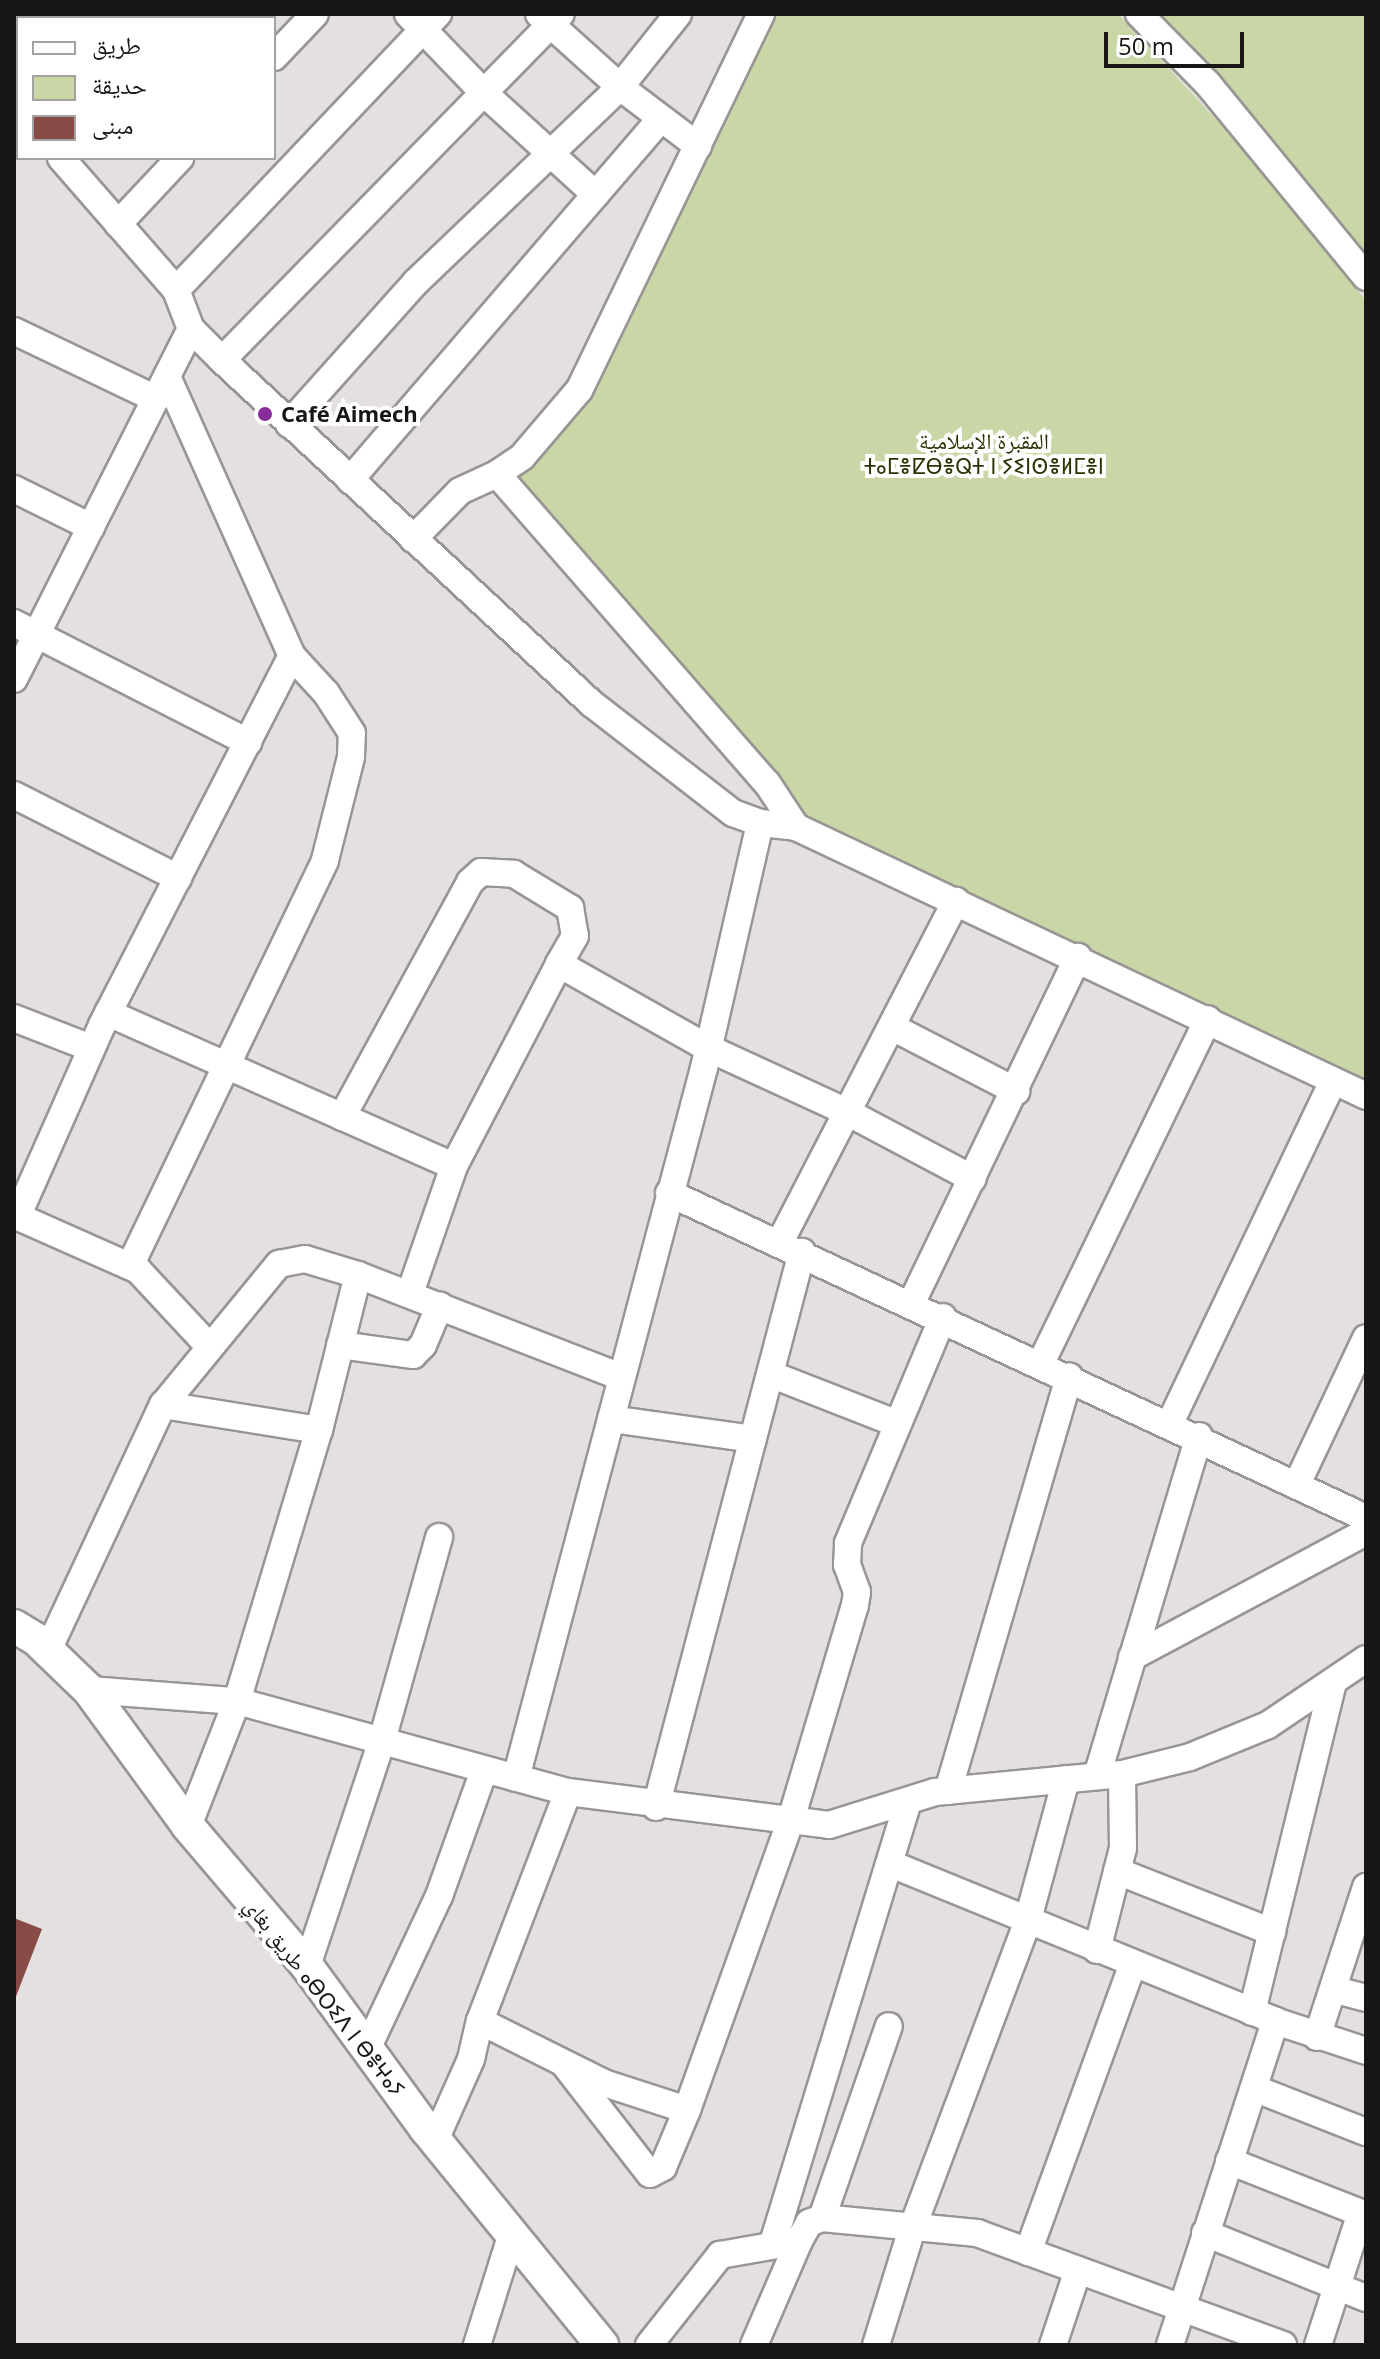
<!DOCTYPE html>
<meta charset="utf-8">
<style>
body{margin:0}
#map{position:relative;width:1380px;height:2359px;overflow:hidden;background:#e4e0df;font-family:"Open Sans","Noto Naskh Arabic","Noto Sans Tifinagh",sans-serif}
div>[style]{position:absolute}
[style*='--x']{left:calc(var(--x)*1px);top:calc(var(--y)*1px);width:calc(var(--w)*1px);rotate:calc(var(--a)*1deg)}
.green>*{inset:0;background:#c9d7a6}
.building>*{inset:0;background:#874a44}
.roads{filter:drop-shadow(2px 0 #999594) drop-shadow(-2px 0 #999594) drop-shadow(0 2px #999594) drop-shadow(0 -2px #999594)}
.minor>*{height:26px;margin:-13px;padding:0 13px;transform-origin:13px;border-radius:13px;background:#fff}
.major>*{height:32px;margin:-16px;padding:0 16px;transform-origin:16px;border-radius:16px;background:#fff}
.dots>*{width:22px;height:22px;translate:-50% -50%;box-sizing:border-box;border:4px solid #fff;border-radius:50%}
span{translate:-50% -50%;white-space:nowrap;text-align:center;line-height:1.15;-webkit-text-stroke:8px #fff;paint-order:stroke}
.poi-label{font-size:22px;color:#171615;font-weight:700}
.left{translate:0 -50%;text-align:left}
.park-label{font-size:22px;color:#293304}
.street-label{font-size:22px;color:#171615}
.frame{position:absolute;inset:0;border:16px solid #171615;pointer-events:none}
.legend{position:absolute;left:16px;top:16px;width:260px;height:144px;box-sizing:border-box;background:#fff;border:2px solid #a2a2a1;margin:0;padding:10px 14px;list-style:none;font-size:24px;color:#171615}
.legend li{display:flex;align-items:center;gap:16px;height:40px}
.legend b{width:40px;border:2px solid #a2a2a1}
.scale{position:absolute;left:1104px;top:32px;width:140px;height:36px;box-sizing:border-box;border:4px solid #171615;border-top:0;padding-left:10px;font-size:24px;line-height:28px;white-space:nowrap;color:#171615;-webkit-text-stroke:6px #fff;paint-order:stroke}
</style>
<div id="map">
<div class="green">
<div style="clip-path:polygon(767px 14px,1118px 14px,1251px 157px,1366px 301px,1366px 1086px,793px 809px,556px 539px,520px 478px,586px 404px)"></div>
<div style="clip-path:polygon(1150px 14px,1366px 14px,1366px 257px)"></div>
</div>
<div class="building">
<div style="clip-path:polygon(14px 1918px,42px 1929px,15px 1999px,14px 1999px)"></div>
</div>
<div class="roads">
<div class="minor">
<div style="--x:408;--y:14;--w:110;--a:46.1"></div>
<div style="--x:484;--y:93;--w:151;--a:42.3"></div>
<div style="--x:539;--y:14;--w:109;--a:42"></div>
<div style="--x:620;--y:87;--w:98;--a:37.1"></div>
<div style="--x:761;--y:14;--w:418;--a:115.8"></div>
<div style="--x:579;--y:390;--w:88;--a:130.4"></div>
<div style="--x:522;--y:457;--w:30;--a:146"></div>
<div style="--x:497;--y:474;--w:410;--a:48.9"></div>
<div style="--x:767;--y:783;--w:53;--a:56.6"></div>
<div style="--x:1139;--y:14;--w:98;--a:45.4"></div>
<div style="--x:1208;--y:84;--w:249;--a:50.7"></div>
<div style="--x:68;--y:18;--w:6;--a:-39"></div>
<div style="--x:196;--y:18;--w:5;--a:-53"></div>
<div style="--x:274;--y:57;--w:59;--a:-46.4"></div>
<div style="--x:14;--y:67;--w:5;--a:-37"></div>
<div style="--x:14;--y:104;--w:6;--a:45"></div>
<div style="--x:61;--y:158;--w:175;--a:48.9"></div>
<div style="--x:176;--y:290;--w:42;--a:69"></div>
<div style="--x:191;--y:329;--w:44;--a:45"></div>
<div style="--x:222;--y:360;--w:504;--a:42.91"></div>
<div style="--x:591;--y:703;--w:180;--a:37.8"></div>
<div style="--x:733;--y:813;--w:29;--a:20"></div>
<div style="--x:760;--y:823;--w:36;--a:6"></div>
<div style="--x:796;--y:827;--w:630;--a:25.26"></div>
<div style="--x:118;--y:224;--w:91;--a:-46.8"></div>
<div style="--x:176;--y:290;--w:381;--a:-46.5"></div>
<div style="--x:14;--y:331;--w:157;--a:25.6"></div>
<div style="--x:222;--y:360;--w:484;--a:-45.6"></div>
<div style="--x:289;--y:424;--w:191;--a:-48.2"></div>
<div style="--x:416;--y:282;--w:282;--a:-43.7"></div>
<div style="--x:620;--y:87;--w:93;--a:-51.5"></div>
<div style="--x:350;--y:480;--w:476;--a:-49.3"></div>
<div style="--x:14;--y:489;--w:86;--a:26.3"></div>
<div style="--x:413;--y:539;--w:67;--a:-45.6"></div>
<div style="--x:460;--y:491;--w:41;--a:-24.7"></div>
<div style="--x:14;--y:623;--w:263;--a:27"></div>
<div style="--x:14;--y:679;--w:392;--a:-63.2"></div>
<div style="--x:14;--y:795;--w:184;--a:26.8"></div>
<div style="--x:108;--y:1013;--w:378;--a:23.9"></div>
<div style="--x:454;--y:1166;--w:134;--a:109.1"></div>
<div style="--x:14;--y:1018;--w:83;--a:21.3"></div>
<div style="--x:892;--y:1027;--w:140;--a:27.3"></div>
<div style="--x:342;--y:1117;--w:268;--a:-61.4"></div>
<div style="--x:470;--y:882;--w:15;--a:-42"></div>
<div style="--x:481;--y:872;--w:33;--a:3"></div>
<div style="--x:514;--y:874;--w:66;--a:31.3"></div>
<div style="--x:570;--y:908;--w:28;--a:80"></div>
<div style="--x:575;--y:936;--w:32;--a:120"></div>
<div style="--x:454;--y:1166;--w:228;--a:-62.5"></div>
<div style="--x:559;--y:964;--w:171;--a:29.4"></div>
<div style="--x:708;--y:1048;--w:155;--a:24.7"></div>
<div style="--x:849;--y:1113;--w:140;--a:28"></div>
<div style="--x:669;--y:1193;--w:769;--a:25"></div>
<div style="--x:14;--y:1215;--w:136;--a:23.9"></div>
<div style="--x:138;--y:1270;--w:103;--a:47"></div>
<div style="--x:17;--y:1217;--w:210;--a:-66.1"></div>
<div style="--x:102;--y:1025;--w:415;--a:-62.8"></div>
<div style="--x:292;--y:656;--w:306;--a:-114.1"></div>
<div style="--x:780;--y:1242;--w:384;--a:-62.7"></div>
<div style="--x:130;--y:1266;--w:450;--a:-64.3"></div>
<div style="--x:325;--y:860;--w:106;--a:-75.8"></div>
<div style="--x:351;--y:757;--w:24;--a:-88"></div>
<div style="--x:352;--y:733;--w:48;--a:-123"></div>
<div style="--x:326;--y:693;--w:50;--a:-132.6"></div>
<div style="--x:912;--y:1302;--w:383;--a:-64.3"></div>
<div style="--x:340;--y:1345;--w:74;--a:7.8"></div>
<div style="--x:413;--y:1355;--w:14;--a:-45"></div>
<div style="--x:423;--y:1345;--w:43;--a:-67"></div>
<div style="--x:1041;--y:1363;--w:382;--a:-64.1"></div>
<div style="--x:770;--y:1374;--w:137;--a:21.3"></div>
<div style="--x:163;--y:1405;--w:183;--a:-50.6"></div>
<div style="--x:279;--y:1264;--w:26;--a:-11"></div>
<div style="--x:305;--y:1259;--w:55;--a:16.8"></div>
<div style="--x:611;--y:1419;--w:143;--a:8"></div>
<div style="--x:1170;--y:1423;--w:379;--a:-64.5"></div>
<div style="--x:1298;--y:1482;--w:159;--a:-64.7"></div>
<div style="--x:48;--y:1650;--w:271;--a:-64.9"></div>
<div style="--x:163;--y:1405;--w:158;--a:9.1"></div>
<div style="--x:1132;--y:1657;--w:265;--a:-28.1"></div>
<div style="--x:89;--y:1690;--w:148;--a:4.3"></div>
<div style="--x:237;--y:1701;--w:343;--a:15.4"></div>
<div style="--x:568;--y:1792;--w:263;--a:7.2"></div>
<div style="--x:829;--y:1825;--w:111;--a:-17.3"></div>
<div style="--x:935;--y:1792;--w:188;--a:-5.5"></div>
<div style="--x:1122;--y:1774;--w:70;--a:-14"></div>
<div style="--x:1190;--y:1757;--w:84;--a:-22.3"></div>
<div style="--x:1268;--y:1725;--w:118;--a:-34"></div>
<div style="--x:1097;--y:1776;--w:355;--a:-73.3"></div>
<div style="--x:516;--y:1778;--w:734;--a:-75.17"></div>
<div style="--x:704;--y:1068;--w:251;--a:-77.1"></div>
<div style="--x:948;--y:1791;--w:432;--a:-73.7"></div>
<div style="--x:656;--y:1807;--w:574;--a:-75.26"></div>
<div style="--x:188;--y:1826;--w:134;--a:-68.6"></div>
<div style="--x:237;--y:1701;--w:283;--a:-73.2"></div>
<div style="--x:319;--y:1430;--w:160;--a:-75.9"></div>
<div style="--x:358;--y:1275;--w:282;--a:21.2"></div>
<div style="--x:891;--y:1864;--w:415;--a:22.2"></div>
<div style="--x:1275;--y:2021;--w:96;--a:18.2"></div>
<div style="--x:1117;--y:1871;--w:167;--a:21.5"></div>
<div style="--x:1097;--y:1950;--w:105;--a:-75.7"></div>
<div style="--x:1123;--y:1848;--w:74;--a:-90.8"></div>
<div style="--x:307;--y:1966;--w:234;--a:-71.6"></div>
<div style="--x:381;--y:1744;--w:215;--a:-74.3"></div>
<div style="--x:1336;--y:1990;--w:31;--a:15"></div>
<div style="--x:1252;--y:2012;--w:339;--a:-76.2"></div>
<div style="--x:480;--y:2021;--w:139;--a:26.6"></div>
<div style="--x:604;--y:2083;--w:87;--a:18"></div>
<div style="--x:687;--y:2110;--w:305;--a:-70.3"></div>
<div style="--x:790;--y:1823;--w:227;--a:-73.4"></div>
<div style="--x:855;--y:1605;--w:13;--a:-81"></div>
<div style="--x:857;--y:1592;--w:29;--a:-110"></div>
<div style="--x:847;--y:1565;--w:22;--a:-87"></div>
<div style="--x:848;--y:1543;--w:245;--a:-67.2"></div>
<div style="--x:1317;--y:2037;--w:158;--a:-71.9"></div>
<div style="--x:367;--y:2049;--w:169;--a:-64.8"></div>
<div style="--x:439;--y:1896;--w:134;--a:-70.3"></div>
<div style="--x:565;--y:2065;--w:138;--a:52.1"></div>
<div style="--x:650;--y:2174;--w:15;--a:-28"></div>
<div style="--x:663;--y:2167;--w:62;--a:-67.2"></div>
<div style="--x:1256;--y:2089;--w:118;--a:21.4"></div>
<div style="--x:435;--y:2140;--w:89;--a:-66"></div>
<div style="--x:471;--y:2059;--w:39;--a:-77"></div>
<div style="--x:480;--y:2021;--w:245;--a:-69"></div>
<div style="--x:1229;--y:2161;--w:147;--a:21.5"></div>
<div style="--x:822;--y:2218;--w:203;--a:-70.8"></div>
<div style="--x:1205;--y:2233;--w:174;--a:22"></div>
<div style="--x:773;--y:2243;--w:462;--a:-73"></div>
<div style="--x:1028;--y:2252;--w:307;--a:-70"></div>
<div style="--x:477;--y:2345;--w:117;--a:-72.6"></div>
<div style="--x:649;--y:2345;--w:115;--a:-51.7"></div>
<div style="--x:720;--y:2255;--w:80;--a:-10"></div>
<div style="--x:799;--y:2241;--w:21;--a:-61"></div>
<div style="--x:809;--y:2223;--w:14;--a:-21"></div>
<div style="--x:822;--y:2218;--w:156;--a:5.5"></div>
<div style="--x:977;--y:2233;--w:326;--a:20.1"></div>
<div style="--x:754;--y:2345;--w:113;--a:-66.6"></div>
<div style="--x:876;--y:2345;--w:121;--a:-72.8"></div>
<div style="--x:912;--y:2229;--w:327;--a:-69.4"></div>
<div style="--x:1027;--y:1923;--w:149;--a:-74.8"></div>
<div style="--x:1053;--y:2345;--w:79;--a:-71.6"></div>
<div style="--x:1170;--y:2345;--w:341;--a:-72"></div>
<div style="--x:1318;--y:2345;--w:139;--a:-72"></div>
</div>
<div class="major">
<div style="--x:14;--y:1626;--w:27;--a:31"></div>
<div style="--x:37;--y:1640;--w:72;--a:43.9"></div>
<div style="--x:89;--y:1690;--w:168;--a:53.9"></div>
<div style="--x:188;--y:1826;--w:184;--a:49.6"></div>
<div style="--x:307;--y:1966;--w:202;--a:53.9"></div>
<div style="--x:426;--y:2129;--w:279;--a:50.8"></div>
</div>
</div>
<div class="dots">
<div style="left:265px;top:414px;background:#872c98"></div>
</div>
<div class="poi-label">
<span class="left" style="left:281px;top:414px">Café Aimech</span>
</div>
<div class="park-label">
<span style="left:984px;top:453px">المقبرة الإسلامية<br>ⵜⴰⵎⴻⵇⴱⴻⵕⵜ ⵏ ⵢⵉⵏⵙⴻⵍⵎⴻⵏ</span>
</div>
<div class="street-label">
<span style="left:325px;top:1997px;rotate:52deg">طريق بغاي ⴰⴱⵔⵉⴷ ⵏ ⴱⴻⵖⴰⵢ</span>
</div>
<div class="frame"></div>
<ul class="legend">
<li><b style="height:10px;background:#fff"></b>طريق</li>
<li><b style="height:22px;background:#c9d7a6"></b>حديقة</li>
<li><b style="height:22px;background:#874a44"></b>مبنى</li>
</ul>
<div class="scale">50 m</div>
</div>
